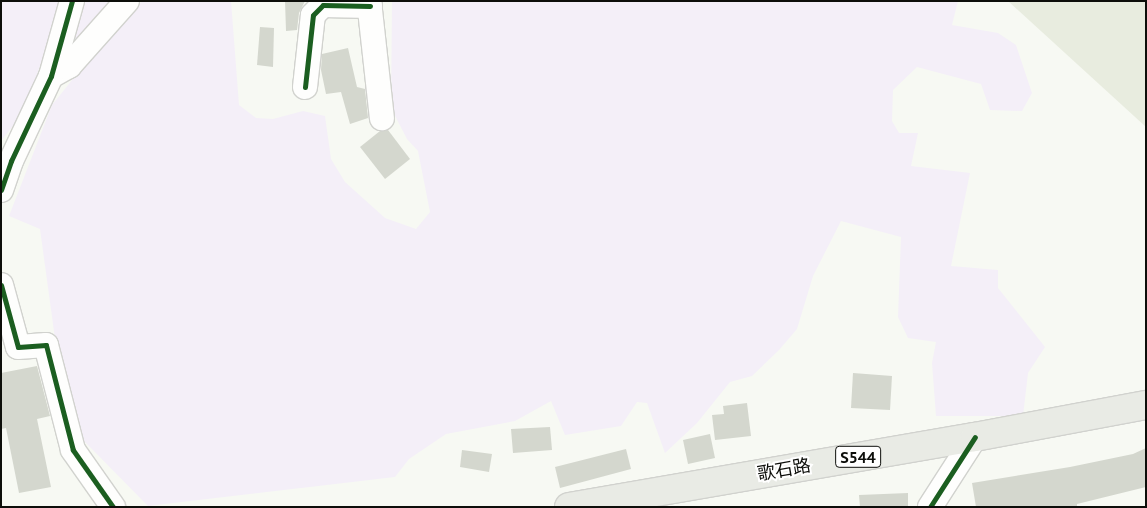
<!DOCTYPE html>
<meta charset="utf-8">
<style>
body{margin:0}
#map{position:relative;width:1147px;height:508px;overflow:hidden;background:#f7f9f3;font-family:"PT Sans","Noto Sans SC",sans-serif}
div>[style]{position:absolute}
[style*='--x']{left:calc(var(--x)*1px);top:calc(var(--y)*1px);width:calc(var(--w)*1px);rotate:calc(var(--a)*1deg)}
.built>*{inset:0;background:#e8ecdf}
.green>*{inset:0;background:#f4eff8}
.building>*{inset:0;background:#d4d7ce}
.roads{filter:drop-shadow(1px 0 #d1d2ce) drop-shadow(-1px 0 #d1d2ce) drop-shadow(0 1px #d1d2ce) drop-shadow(0 -1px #d1d2ce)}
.minor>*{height:24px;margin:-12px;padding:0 12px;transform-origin:12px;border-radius:12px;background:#fefefd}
.major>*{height:28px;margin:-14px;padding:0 14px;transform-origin:14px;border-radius:14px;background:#e9ebe5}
.cycleway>*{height:5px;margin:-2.5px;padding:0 2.5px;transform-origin:2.5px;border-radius:2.5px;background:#1b5e20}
span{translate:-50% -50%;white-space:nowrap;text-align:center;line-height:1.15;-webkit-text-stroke:4px #fff;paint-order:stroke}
.shield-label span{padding:1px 4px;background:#fff;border:1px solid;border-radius:4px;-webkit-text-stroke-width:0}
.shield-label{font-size:16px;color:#0d0e0a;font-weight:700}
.street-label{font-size:18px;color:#0d0e0a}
.frame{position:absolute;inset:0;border:2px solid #0d0e0a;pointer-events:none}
</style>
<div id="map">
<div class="built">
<div style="clip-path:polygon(1008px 1px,1146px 1px,1146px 127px)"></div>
</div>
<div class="green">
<div style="clip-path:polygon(1px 1px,59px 1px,50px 37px,24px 112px,1px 141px)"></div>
<div style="clip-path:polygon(83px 1px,112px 1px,70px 55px)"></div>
<div style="clip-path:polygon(142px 1px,231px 1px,239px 105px,256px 118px,273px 119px,303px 111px,325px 116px,331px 159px,345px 182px,385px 218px,416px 229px,430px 212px,418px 151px,407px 139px,391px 108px,392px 1px,958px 1px,952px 25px,998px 33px,1016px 45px,1032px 93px,1022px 111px,990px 110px,981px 84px,917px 67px,893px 90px,892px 121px,899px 133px,918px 133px,911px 166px,970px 173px,951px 266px,998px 270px,998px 288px,1045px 347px,1028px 373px,1023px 416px,936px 416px,932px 363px,936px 342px,908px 338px,898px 317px,901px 237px,841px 221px,813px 276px,797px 329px,779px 350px,752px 376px,730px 382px,697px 423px,665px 453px,647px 403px,637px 402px,621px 426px,565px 435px,551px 401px,515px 421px,446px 434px,409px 459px,395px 477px,148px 506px,84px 441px,56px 346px,40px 229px,9px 216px,52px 105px,85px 64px)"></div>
</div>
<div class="building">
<div style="clip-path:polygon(285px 1px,305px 1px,299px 13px,297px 30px,286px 31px)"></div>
<div style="clip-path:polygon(260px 27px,274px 28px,273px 67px,257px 65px)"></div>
<div style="clip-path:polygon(348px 48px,357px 87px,365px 89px,368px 118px,350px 124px,341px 92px,326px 94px,321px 70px,322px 54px)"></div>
<div style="clip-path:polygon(388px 130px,410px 159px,385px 179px,360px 147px,380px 131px)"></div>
<div style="clip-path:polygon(37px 366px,50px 416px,37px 419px,51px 487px,19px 493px,6px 428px,1px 429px,1px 373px)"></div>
<div style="clip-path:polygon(853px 373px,892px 376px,890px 410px,851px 408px)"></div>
<div style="clip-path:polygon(747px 403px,751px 436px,715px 440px,712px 415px,724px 414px,723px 406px)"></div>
<div style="clip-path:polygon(550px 427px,552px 450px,513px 453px,511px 429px)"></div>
<div style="clip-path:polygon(710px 434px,715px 458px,688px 464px,683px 440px)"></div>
<div style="clip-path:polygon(1146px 448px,1146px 487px,1077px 504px,1077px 507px,976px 507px,972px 483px,1070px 467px,1133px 454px)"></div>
<div style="clip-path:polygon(626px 449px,631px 469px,560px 488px,555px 467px)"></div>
<div style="clip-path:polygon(462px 450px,492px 454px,489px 472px,460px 467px)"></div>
<div style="clip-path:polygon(908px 493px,908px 507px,860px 507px,859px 495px)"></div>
</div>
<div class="roads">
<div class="minor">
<div style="--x:369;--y:1;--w:118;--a:83.7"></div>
<div style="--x:51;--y:76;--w:21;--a:-29"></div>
<div style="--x:69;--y:66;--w:87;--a:-48.3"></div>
<div style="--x:305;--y:87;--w:72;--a:-83.7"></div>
<div style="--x:313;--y:15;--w:14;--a:-45"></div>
<div style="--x:323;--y:5;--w:47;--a:1.2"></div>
<div style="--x:1;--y:190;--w:31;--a:-71"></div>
<div style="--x:11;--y:161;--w:94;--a:-64.8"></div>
<div style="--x:51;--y:76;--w:78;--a:-74.4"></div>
<div style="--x:1;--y:285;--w:64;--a:74.7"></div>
<div style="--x:18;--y:347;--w:28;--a:-4"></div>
<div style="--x:46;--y:345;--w:108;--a:75.6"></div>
<div style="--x:73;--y:450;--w:70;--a:54.9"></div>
<div style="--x:930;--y:507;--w:83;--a:-57.3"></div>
</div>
<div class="major">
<div style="--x:569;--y:507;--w:412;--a:-9.8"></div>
<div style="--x:975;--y:437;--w:174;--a:-10.6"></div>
</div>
</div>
<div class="cycleway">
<div style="--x:305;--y:87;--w:72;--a:-83.7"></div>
<div style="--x:313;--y:15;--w:14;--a:-45"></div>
<div style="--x:323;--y:5;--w:47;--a:1.2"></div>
<div style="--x:1;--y:190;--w:31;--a:-71"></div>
<div style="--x:11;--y:161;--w:94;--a:-64.8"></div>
<div style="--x:51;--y:76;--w:78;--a:-74.4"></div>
<div style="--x:1;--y:285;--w:64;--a:74.7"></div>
<div style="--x:18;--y:347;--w:28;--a:-4"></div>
<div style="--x:46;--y:345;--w:108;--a:75.6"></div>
<div style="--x:73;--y:450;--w:70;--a:54.9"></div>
<div style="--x:930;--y:507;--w:83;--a:-57.3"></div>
</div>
<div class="shield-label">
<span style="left:858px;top:457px">S544</span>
</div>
<div class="street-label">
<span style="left:784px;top:470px;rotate:-10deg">歌石路</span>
</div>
<div class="frame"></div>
</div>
